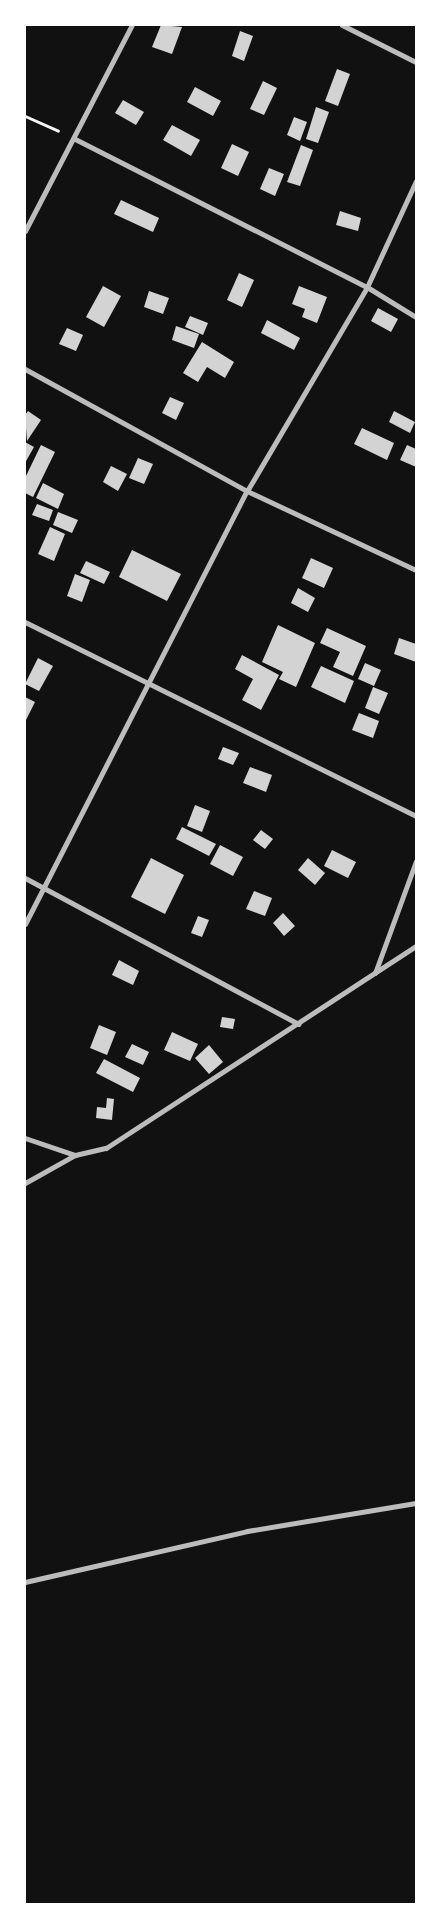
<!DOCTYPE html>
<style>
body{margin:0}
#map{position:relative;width:441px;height:1929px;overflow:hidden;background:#111;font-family:Commissioner,sans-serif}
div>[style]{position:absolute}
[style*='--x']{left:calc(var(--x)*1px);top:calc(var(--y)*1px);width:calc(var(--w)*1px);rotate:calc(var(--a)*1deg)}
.building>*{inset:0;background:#d3d3d3}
.path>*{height:3px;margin:-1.5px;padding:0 1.5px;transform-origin:1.5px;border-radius:1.5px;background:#f5f5f5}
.minor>*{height:5px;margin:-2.5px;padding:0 2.5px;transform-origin:2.5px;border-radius:2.5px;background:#bcbcbc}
span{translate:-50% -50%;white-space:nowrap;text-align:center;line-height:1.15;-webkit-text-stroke:5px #fff;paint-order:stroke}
.frame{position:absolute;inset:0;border:26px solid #fff;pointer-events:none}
</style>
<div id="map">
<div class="building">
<div style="clip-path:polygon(161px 25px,182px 27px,172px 54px,152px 47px)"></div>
<div style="clip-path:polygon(240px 31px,253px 36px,244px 61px,232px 56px)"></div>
<div style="clip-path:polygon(337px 69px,350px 74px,338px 106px,325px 101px)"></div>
<div style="clip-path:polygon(263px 81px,277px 88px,264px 115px,250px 109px)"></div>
<div style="clip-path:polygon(195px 87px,221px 101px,213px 116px,187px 102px)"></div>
<div style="clip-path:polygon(123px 100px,144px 112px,136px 125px,115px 113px)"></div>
<div style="clip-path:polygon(316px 107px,329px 112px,318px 143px,306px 139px)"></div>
<div style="clip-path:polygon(294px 117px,307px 122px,300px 141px,287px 135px)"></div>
<div style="clip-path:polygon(172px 125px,200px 140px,191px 156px,163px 140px)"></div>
<div style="clip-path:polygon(232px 144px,249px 152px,238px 176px,221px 168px)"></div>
<div style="clip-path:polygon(301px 145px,313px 150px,300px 186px,287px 182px)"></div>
<div style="clip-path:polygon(269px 168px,284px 174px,275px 196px,260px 189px)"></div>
<div style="clip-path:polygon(121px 200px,159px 218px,153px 232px,114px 214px)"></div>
<div style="clip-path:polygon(340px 211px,361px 218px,358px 231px,336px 225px)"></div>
<div style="clip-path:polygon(239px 273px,254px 280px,242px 307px,227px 300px)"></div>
<div style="clip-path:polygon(103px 286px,121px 296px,104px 327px,86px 317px)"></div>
<div style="clip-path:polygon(299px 286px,327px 297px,317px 323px,302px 317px,305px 309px,292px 304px)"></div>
<div style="clip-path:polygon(149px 291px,169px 298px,163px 314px,144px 307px)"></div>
<div style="clip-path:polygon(378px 308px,398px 319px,391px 332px,371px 321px)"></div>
<div style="clip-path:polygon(190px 316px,208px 323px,203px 335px,185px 327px)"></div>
<div style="clip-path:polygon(267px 320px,300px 338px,294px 350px,261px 333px)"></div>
<div style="clip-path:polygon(176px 326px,199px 334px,194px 348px,172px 340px)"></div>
<div style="clip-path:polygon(67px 328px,83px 335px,76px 351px,59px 344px)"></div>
<div style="clip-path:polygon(202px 342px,234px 362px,225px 378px,207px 367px,198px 382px,183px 373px)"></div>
<div style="clip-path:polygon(170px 397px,184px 403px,176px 420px,162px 413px)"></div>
<div style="clip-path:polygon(28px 411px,41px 420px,27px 441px,25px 415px)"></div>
<div style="clip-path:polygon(394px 411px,415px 422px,410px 433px,389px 422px)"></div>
<div style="clip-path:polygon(362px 428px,394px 443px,387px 460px,354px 444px)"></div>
<div style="clip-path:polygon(25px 442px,34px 447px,25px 463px)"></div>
<div style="clip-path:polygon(41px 445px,55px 452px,33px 497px,25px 493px,25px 478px)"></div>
<div style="clip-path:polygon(407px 445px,416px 449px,416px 467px,400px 460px)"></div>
<div style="clip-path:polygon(138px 458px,153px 464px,144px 484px,129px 478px)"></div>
<div style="clip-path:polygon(111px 466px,127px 474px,118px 491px,103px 482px)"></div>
<div style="clip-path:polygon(43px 483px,64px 494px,58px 509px,36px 498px)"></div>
<div style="clip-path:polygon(37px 504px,53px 510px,49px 521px,32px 515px)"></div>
<div style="clip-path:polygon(58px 512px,78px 520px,72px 533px,53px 525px)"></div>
<div style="clip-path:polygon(50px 527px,65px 534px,54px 561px,38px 554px)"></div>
<div style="clip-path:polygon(132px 550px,181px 574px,167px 601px,119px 577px)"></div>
<div style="clip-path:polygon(311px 558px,333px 568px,324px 588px,302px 578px)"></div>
<div style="clip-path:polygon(86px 561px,110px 572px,104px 584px,80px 573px)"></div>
<div style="clip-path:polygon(75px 574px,90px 580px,82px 602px,67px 596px)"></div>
<div style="clip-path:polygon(298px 588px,315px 598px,308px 612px,291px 603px)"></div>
<div style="clip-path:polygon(278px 625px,315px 643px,296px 687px,279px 679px,283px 672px,262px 662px)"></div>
<div style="clip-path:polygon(327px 628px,366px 646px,353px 676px,333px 667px,340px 652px,320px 643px)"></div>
<div style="clip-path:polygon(399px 638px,416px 644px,416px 662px,394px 654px)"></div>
<div style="clip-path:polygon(242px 655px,279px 675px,261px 710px,242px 700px,253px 679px,235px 669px)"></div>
<div style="clip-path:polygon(38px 658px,53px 666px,39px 691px,25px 684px)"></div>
<div style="clip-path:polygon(365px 663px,381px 670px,374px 686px,358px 679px)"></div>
<div style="clip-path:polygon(321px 666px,354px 681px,345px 703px,311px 687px)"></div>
<div style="clip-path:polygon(373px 687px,388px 693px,379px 714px,365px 708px)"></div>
<div style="clip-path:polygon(25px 697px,35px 702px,25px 722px)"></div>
<div style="clip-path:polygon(359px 713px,379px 721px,373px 738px,352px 730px)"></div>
<div style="clip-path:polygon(223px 747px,239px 753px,233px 765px,218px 759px)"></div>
<div style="clip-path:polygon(250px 767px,272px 775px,266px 792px,243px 783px)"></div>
<div style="clip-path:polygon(195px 805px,210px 811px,202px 832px,187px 826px)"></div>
<div style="clip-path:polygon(182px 827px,216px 844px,209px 856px,176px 839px)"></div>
<div style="clip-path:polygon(261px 830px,273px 839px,265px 849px,253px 840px)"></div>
<div style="clip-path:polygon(220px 845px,243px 857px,233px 876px,210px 864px)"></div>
<div style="clip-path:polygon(332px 850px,356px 862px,348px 878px,324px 866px)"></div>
<div style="clip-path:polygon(151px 858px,184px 875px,165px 914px,131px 897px)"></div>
<div style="clip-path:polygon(308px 858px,325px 873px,315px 885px,298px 870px)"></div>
<div style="clip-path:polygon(254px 891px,272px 898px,265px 916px,246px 909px)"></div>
<div style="clip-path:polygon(283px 913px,295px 926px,284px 936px,273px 923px)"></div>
<div style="clip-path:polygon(198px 916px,209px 920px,202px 937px,191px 933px)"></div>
<div style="clip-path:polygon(119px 960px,139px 971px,133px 985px,112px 975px)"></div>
<div style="clip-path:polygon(222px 1017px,235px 1019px,233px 1029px,220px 1027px)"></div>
<div style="clip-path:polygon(99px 1025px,116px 1032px,107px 1055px,90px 1048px)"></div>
<div style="clip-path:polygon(172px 1032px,198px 1044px,190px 1061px,164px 1050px)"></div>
<div style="clip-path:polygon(132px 1044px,149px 1052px,143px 1065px,125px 1057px)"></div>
<div style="clip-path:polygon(209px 1045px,223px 1062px,209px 1074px,195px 1058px)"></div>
<div style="clip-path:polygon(104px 1059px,140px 1078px,133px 1092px,96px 1073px)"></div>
<div style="clip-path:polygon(107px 1098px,114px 1099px,112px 1120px,96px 1118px,97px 1107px,106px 1108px)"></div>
</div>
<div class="path">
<div style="--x:25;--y:116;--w:36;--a:24"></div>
</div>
<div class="minor">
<div style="--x:342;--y:25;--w:83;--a:26.6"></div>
<div style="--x:75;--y:139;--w:327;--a:26.9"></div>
<div style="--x:367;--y:287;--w:57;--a:31.5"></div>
<div style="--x:25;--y:231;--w:232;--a:-62.6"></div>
<div style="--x:25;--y:369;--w:253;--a:28.8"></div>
<div style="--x:247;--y:491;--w:187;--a:25.1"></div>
<div style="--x:25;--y:622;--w:436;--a:26.4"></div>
<div style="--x:25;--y:878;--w:310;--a:28.1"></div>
<div style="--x:25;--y:924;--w:487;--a:-62.9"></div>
<div style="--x:247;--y:491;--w:237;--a:-59.5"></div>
<div style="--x:367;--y:287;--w:117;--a:-65.2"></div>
<div style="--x:375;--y:973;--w:119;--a:-69.9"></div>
<div style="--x:25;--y:1138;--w:53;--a:18.8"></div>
<div style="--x:75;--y:1155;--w:32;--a:-13"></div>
<div style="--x:106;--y:1148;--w:370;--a:-33.1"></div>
<div style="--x:25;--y:1183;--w:57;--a:-29.2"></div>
<div style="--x:25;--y:1582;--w:228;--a:-12.9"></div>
<div style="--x:247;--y:1531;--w:171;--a:-9.4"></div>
</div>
<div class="frame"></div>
</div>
